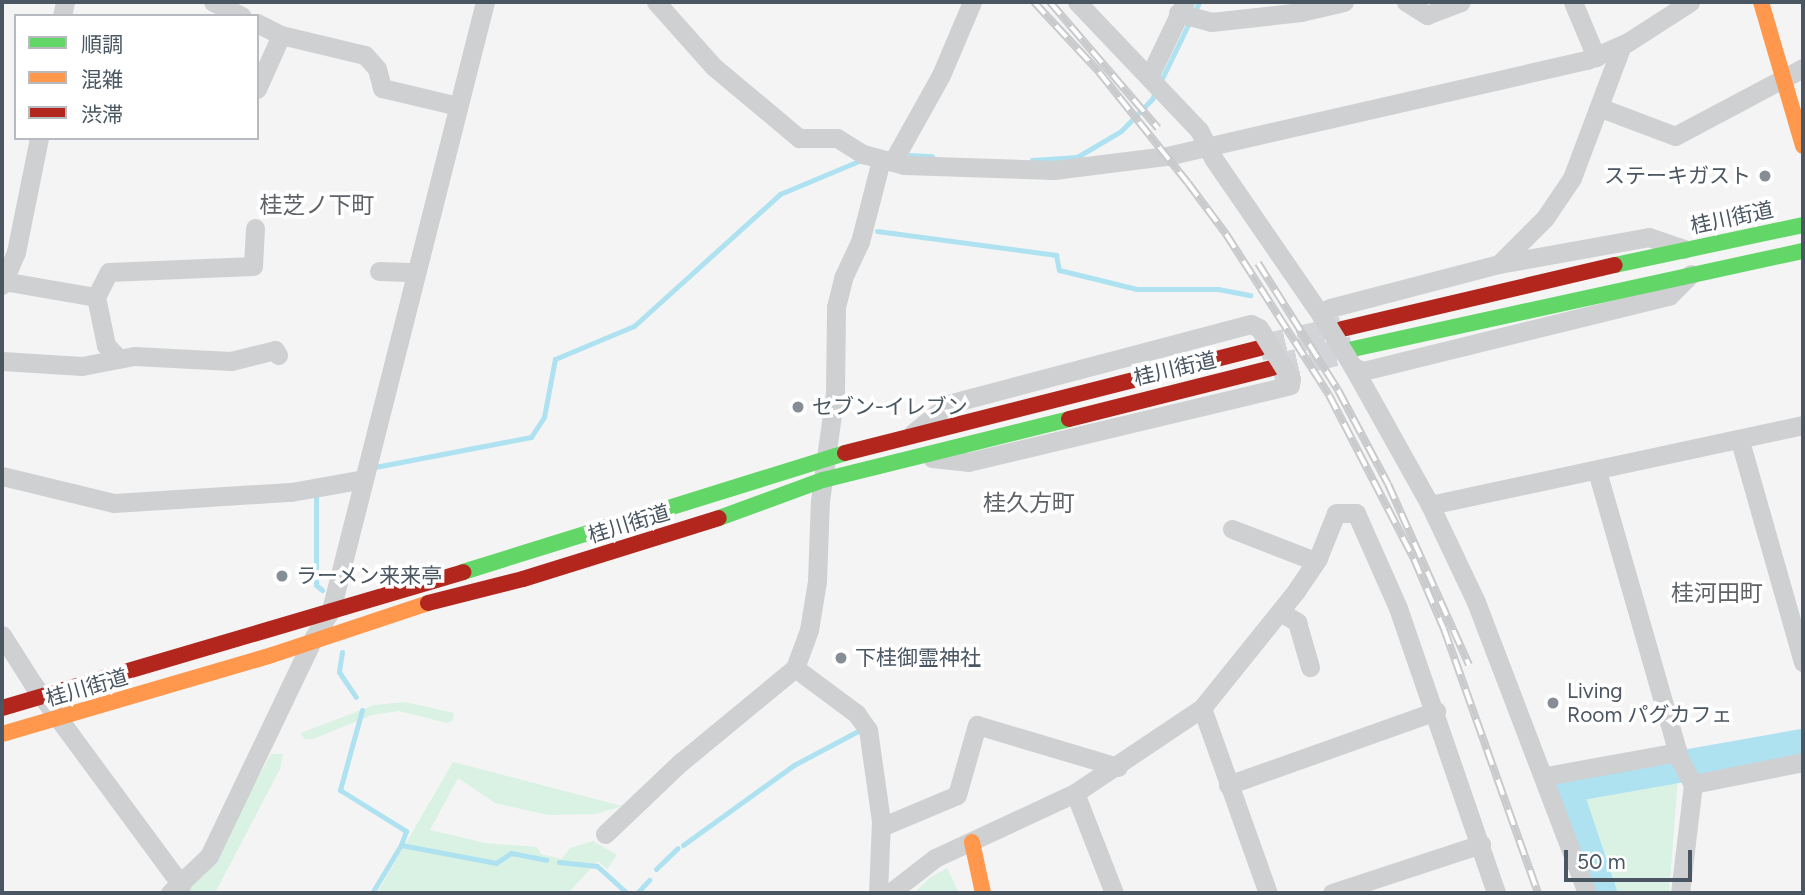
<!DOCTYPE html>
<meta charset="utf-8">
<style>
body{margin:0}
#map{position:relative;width:1805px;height:895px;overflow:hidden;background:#f4f4f4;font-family:Figtree,"Noto Sans JP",sans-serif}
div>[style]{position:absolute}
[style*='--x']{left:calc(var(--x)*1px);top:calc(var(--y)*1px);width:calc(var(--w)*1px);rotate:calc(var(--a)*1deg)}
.green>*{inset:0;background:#d9f2e3}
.stream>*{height:5px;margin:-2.5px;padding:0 2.5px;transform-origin:2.5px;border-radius:2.5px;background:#aee2f0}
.river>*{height:32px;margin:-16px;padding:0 16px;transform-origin:16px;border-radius:16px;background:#aee2f0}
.secondary-tunnel>*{height:26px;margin-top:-13px;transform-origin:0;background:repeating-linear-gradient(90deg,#d2d4d7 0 26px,transparent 0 39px)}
.street>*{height:19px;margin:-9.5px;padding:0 9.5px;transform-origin:9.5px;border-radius:9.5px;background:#ced0d2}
.fast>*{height:16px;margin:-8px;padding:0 8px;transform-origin:8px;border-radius:8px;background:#63d668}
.slow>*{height:16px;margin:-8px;padding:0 8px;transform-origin:8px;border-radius:8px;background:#ff974d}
.jam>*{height:16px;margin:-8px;padding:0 8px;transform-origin:8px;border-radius:8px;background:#b3261e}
.rail>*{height:8px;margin-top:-4px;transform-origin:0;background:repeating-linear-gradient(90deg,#fff 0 16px,#c9cacc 0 32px);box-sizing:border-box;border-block:2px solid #c9cacc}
.street-bridge>*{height:19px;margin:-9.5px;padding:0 9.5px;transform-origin:9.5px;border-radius:9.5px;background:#ced0d2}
.dots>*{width:19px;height:19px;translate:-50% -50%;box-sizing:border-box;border:4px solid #fff;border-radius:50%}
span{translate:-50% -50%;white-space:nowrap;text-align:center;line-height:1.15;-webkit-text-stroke:7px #fff;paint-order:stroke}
.poi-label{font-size:21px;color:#4a5661}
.right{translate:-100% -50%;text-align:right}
.left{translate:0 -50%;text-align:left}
.street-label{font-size:21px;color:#4a5661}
.neighbourhood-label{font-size:23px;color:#5f6368}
.frame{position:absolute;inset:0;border:4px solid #4a5661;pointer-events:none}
.legend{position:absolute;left:14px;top:14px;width:245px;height:126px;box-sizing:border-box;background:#fff;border:2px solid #b7bbc0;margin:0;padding:9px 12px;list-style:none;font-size:21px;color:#4a5661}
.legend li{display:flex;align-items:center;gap:14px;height:35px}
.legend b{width:35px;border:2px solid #b7bbc0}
.scale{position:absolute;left:1564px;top:850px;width:128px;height:32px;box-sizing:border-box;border:4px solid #4a5661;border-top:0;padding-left:9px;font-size:21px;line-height:24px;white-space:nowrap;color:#4a5661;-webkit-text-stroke:5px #fff;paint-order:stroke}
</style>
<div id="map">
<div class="green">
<div style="clip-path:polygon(405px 702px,454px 713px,453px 720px,447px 723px,399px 711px,372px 715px,313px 739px,304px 739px,301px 733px,374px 705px)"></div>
<div style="clip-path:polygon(271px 754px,283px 754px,280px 769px,215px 893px,182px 893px,204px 875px)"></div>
<div style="clip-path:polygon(453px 762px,622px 806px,596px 814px,548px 815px,495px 803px,458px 778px,430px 830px,485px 843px,537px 847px,541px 854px,562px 859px,570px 848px,593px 841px,617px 855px,607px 869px,598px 861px,568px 893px,377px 893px)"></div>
<div style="clip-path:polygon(1674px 773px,1678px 779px,1669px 893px,1607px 893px,1573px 792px)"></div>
<div style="clip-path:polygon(947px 868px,959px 893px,914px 893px,931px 877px)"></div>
</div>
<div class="stream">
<div style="--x:910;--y:155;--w:22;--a:3"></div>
<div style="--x:1032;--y:160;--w:45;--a:-3.8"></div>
<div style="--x:1077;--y:157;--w:51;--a:-30.6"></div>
<div style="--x:1121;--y:131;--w:45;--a:-45.9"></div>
<div style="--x:1152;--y:99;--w:108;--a:-64.1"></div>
<div style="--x:877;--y:231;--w:181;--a:7.6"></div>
<div style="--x:1056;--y:255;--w:15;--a:79"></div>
<div style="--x:1059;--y:270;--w:80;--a:13.7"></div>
<div style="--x:1137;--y:289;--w:81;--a:0"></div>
<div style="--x:1218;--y:289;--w:33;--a:11"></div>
<div style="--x:370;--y:468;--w:164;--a:-10.9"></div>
<div style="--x:531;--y:437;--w:24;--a:-57"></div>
<div style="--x:544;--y:417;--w:59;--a:-79.3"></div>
<div style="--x:555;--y:359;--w:86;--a:-22.7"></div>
<div style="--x:634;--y:326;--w:197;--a:-42.1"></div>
<div style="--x:780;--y:194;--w:86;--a:-22.7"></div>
<div style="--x:316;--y:490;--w:95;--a:90"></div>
<div style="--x:316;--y:585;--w:8;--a:40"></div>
<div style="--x:342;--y:652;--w:20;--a:99"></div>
<div style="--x:339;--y:672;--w:30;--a:56"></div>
<div style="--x:362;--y:710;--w:83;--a:105.4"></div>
<div style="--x:340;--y:790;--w:78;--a:31.8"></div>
<div style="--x:406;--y:831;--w:15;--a:110"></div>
<div style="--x:683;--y:845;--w:137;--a:-35.8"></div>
<div style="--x:794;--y:765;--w:72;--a:-28"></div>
<div style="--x:559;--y:862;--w:38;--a:6"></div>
<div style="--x:597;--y:866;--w:40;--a:42"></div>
<div style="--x:656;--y:869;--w:30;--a:-44"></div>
<div style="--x:372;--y:893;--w:56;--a:-58.9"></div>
<div style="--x:401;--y:845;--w:97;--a:10.7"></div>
<div style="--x:496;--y:863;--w:18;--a:-34"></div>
<div style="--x:511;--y:853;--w:36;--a:11"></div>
<div style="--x:637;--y:893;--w:18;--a:-47"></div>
</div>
<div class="river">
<div style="--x:1601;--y:893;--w:107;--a:-108.6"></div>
<div style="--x:1567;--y:792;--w:7;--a:-63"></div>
<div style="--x:1570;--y:786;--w:237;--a:-10"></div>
</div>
<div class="secondary-tunnel">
<div style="--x:1260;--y:348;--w:84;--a:-13"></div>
<div style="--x:1272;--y:368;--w:83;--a:-13.2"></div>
</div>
<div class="street">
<div style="--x:213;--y:2;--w:32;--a:26"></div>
<div style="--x:656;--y:2;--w:87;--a:48.3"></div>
<div style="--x:714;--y:67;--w:111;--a:39.9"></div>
<div style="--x:799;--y:138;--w:38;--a:0"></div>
<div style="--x:837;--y:138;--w:31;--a:32"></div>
<div style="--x:863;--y:154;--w:42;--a:15"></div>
<div style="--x:904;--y:165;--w:150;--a:1.9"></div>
<div style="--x:1054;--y:170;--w:114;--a:-7.1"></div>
<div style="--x:1167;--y:156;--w:431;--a:-12.9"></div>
<div style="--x:1587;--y:60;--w:45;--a:-23.7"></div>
<div style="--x:1628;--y:42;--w:74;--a:-32.8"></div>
<div style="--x:1077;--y:2;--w:177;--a:46.4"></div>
<div style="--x:1199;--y:130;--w:31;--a:63"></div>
<div style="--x:1213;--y:158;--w:191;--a:55.5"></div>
<div style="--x:1321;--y:315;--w:11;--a:-38"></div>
<div style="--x:1330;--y:308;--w:175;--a:-14.6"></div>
<div style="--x:1499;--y:264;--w:152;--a:-10.2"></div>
<div style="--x:1649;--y:237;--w:37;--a:19"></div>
<div style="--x:1406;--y:2;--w:25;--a:32"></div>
<div style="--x:1427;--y:15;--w:36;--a:-21"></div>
<div style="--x:1573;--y:2;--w:60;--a:67.3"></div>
<div style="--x:1178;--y:13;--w:34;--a:15"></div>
<div style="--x:1211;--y:22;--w:91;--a:-6.3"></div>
<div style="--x:1301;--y:12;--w:44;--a:-13.1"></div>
<div style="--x:62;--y:16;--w:14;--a:-78"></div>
<div style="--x:257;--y:23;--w:27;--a:27"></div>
<div style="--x:281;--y:35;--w:86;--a:13.4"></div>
<div style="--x:365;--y:55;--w:18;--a:49"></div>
<div style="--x:377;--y:69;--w:20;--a:75"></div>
<div style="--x:382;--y:88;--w:78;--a:13.3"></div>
<div style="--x:1149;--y:77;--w:83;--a:-64.4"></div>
<div style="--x:257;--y:89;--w:59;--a:-66"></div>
<div style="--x:1601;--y:108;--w:79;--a:20.7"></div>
<div style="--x:1675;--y:136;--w:145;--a:-28"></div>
<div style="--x:893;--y:161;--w:98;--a:-60.8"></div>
<div style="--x:941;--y:75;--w:79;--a:-67"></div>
<div style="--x:1499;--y:264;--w:65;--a:-45"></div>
<div style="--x:1545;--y:218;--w:48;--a:-56"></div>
<div style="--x:1572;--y:178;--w:142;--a:-69.4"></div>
<div style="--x:379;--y:271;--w:37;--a:2"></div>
<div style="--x:3;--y:281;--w:94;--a:9.8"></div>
<div style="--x:2;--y:285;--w:36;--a:-67"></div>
<div style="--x:16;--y:252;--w:116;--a:-78.6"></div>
<div style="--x:118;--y:358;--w:18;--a:-133"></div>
<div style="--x:106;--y:345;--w:49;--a:-101.8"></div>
<div style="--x:96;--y:297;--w:28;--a:-63"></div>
<div style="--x:109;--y:272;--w:144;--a:-2.4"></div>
<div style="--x:253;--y:266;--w:38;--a:-87"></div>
<div style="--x:2;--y:361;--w:80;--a:3.6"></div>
<div style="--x:82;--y:366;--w:53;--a:-10.9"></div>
<div style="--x:134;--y:356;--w:97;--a:3"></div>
<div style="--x:231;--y:361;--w:45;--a:-14"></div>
<div style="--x:275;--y:350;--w:6;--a:59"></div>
<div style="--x:1353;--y:367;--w:158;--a:60.8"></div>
<div style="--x:1430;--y:505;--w:107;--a:64.6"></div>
<div style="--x:1476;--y:602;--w:311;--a:69.1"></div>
<div style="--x:1353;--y:367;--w:11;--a:22"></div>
<div style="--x:1363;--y:371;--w:315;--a:-13.8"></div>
<div style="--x:1669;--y:296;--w:31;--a:-45"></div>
<div style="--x:913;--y:433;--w:45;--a:-39.6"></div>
<div style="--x:948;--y:404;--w:313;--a:-14.8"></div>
<div style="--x:1251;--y:324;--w:9;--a:27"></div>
<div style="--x:1740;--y:441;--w:230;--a:74.1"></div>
<div style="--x:932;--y:458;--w:36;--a:6"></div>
<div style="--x:968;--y:462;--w:331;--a:-13.4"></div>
<div style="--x:1290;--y:385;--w:6;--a:-81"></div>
<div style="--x:1597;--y:471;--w:301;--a:74"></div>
<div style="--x:1680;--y:760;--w:27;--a:62"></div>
<div style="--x:2;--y:476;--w:115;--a:13.6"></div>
<div style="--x:114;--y:503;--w:177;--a:-3.6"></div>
<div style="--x:291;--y:492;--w:74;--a:-10.1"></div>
<div style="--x:1430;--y:505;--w:381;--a:-12.1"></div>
<div style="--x:1232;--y:529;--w:89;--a:21.1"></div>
<div style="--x:1280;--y:612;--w:20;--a:30"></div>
<div style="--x:1297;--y:622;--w:47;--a:73.9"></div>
<div style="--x:2;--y:635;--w:58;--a:57.7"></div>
<div style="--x:33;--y:684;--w:250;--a:53.6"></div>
<div style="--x:1202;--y:708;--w:196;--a:70.4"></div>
<div style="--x:1546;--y:776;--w:134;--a:-10.3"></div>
<div style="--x:1228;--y:785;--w:221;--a:-19.6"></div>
<div style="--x:1075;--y:793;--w:107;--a:68.7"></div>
<div style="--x:881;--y:827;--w:82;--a:-22.8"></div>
<div style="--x:957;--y:795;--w:73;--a:-74.1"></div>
<div style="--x:977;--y:725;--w:147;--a:16.6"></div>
<div style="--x:605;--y:834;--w:105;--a:-43.5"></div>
<div style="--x:681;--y:762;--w:148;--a:-39.5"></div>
<div style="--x:170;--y:893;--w:54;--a:-43.5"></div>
<div style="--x:209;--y:856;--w:243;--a:-64.4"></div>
<div style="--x:314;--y:637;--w:32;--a:-58"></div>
<div style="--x:331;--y:610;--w:627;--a:-75.79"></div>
<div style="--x:878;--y:893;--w:72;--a:-87.6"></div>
<div style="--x:881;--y:821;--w:92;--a:-98.1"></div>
<div style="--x:868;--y:730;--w:19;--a:-125"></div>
<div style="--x:857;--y:714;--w:77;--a:-143.4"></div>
<div style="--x:795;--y:668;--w:40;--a:-69.8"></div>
<div style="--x:809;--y:630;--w:50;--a:-80.7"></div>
<div style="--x:817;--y:581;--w:80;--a:-87.9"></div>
<div style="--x:820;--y:501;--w:109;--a:-82.1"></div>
<div style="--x:835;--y:393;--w:86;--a:-89.3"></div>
<div style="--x:836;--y:307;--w:30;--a:-76"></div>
<div style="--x:843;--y:278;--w:40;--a:-65"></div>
<div style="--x:860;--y:242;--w:85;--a:-75.6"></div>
<div style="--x:890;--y:893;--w:57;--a:-37.9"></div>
<div style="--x:935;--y:858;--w:154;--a:-24.9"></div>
<div style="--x:1075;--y:793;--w:153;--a:-33.8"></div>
<div style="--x:1202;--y:708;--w:150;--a:-51.2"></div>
<div style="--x:1296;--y:591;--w:40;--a:-56"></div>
<div style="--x:1318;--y:558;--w:48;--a:-68.2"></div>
<div style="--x:1336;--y:513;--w:20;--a:0"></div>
<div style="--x:1356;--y:513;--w:104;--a:66.1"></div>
<div style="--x:1398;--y:608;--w:301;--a:71"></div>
<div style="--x:1332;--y:893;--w:157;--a:-18.2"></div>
<div style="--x:1680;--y:893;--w:110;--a:-83.2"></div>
<div style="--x:1693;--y:784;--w:112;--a:-11.3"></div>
</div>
<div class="fast">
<div style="--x:1615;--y:265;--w:192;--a:-12"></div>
<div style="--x:1353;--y:349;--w:461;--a:-12.3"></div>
<div style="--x:719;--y:518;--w:111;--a:-20.1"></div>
<div style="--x:823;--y:480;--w:253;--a:-13.9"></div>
<div style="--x:463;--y:572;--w:400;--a:-17.3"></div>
</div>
<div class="slow">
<div style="--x:1761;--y:2;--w:150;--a:73.7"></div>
<div style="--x:2;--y:734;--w:281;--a:-16.3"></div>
<div style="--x:272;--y:655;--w:164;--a:-18.4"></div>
<div style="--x:972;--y:842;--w:52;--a:77.8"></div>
</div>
<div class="jam">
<div style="--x:1342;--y:329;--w:280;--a:-13.2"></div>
<div style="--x:1069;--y:419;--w:209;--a:-14.1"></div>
<div style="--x:845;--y:453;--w:428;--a:-14.2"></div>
<div style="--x:428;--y:603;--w:98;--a:-14.2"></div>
<div style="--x:523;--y:579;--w:205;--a:-17.3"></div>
<div style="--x:2;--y:708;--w:481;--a:-16.4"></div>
</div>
<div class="rail">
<div style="--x:1034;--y:2;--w:96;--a:47.1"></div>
<div style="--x:1099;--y:72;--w:142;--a:51.3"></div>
<div style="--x:1188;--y:183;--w:64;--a:53.3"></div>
<div style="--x:1226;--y:234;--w:191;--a:57.4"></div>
<div style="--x:1329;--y:395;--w:185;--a:62.6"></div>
<div style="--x:1414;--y:559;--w:76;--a:66.8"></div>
<div style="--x:1444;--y:629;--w:280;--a:70.4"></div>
<div style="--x:1050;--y:2;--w:166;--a:49.4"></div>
<div style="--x:1258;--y:263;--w:150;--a:57.8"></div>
<div style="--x:1338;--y:390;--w:106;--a:62"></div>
<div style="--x:1388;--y:484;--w:198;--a:65.9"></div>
</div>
<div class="street-bridge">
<div style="--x:1321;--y:315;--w:61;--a:58.4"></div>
<div style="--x:1259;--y:328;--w:60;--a:57.9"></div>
</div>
<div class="dots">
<div style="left:1765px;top:176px;background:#868d94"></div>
<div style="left:798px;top:407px;background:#868d94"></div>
<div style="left:282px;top:576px;background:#868d94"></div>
<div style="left:841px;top:658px;background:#868d94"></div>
<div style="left:1553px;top:703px;background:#868d94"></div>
</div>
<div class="poi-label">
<span class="right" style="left:1751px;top:176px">ステーキガスト</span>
<span class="left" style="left:812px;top:407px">セブン-イレブン</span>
<span class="left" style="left:296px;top:576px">ラーメン来来亭</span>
<span class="left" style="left:855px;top:658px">下桂御霊神社</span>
<span class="left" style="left:1567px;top:703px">Living<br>Room パグカフェ</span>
</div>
<div class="street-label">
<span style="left:1732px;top:218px;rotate:-12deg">桂川街道</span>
<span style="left:1175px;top:369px;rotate:-13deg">桂川街道</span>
<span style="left:629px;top:524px;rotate:-17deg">桂川街道</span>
<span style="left:87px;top:688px;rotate:-16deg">桂川街道</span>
</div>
<div class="neighbourhood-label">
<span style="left:317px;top:205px">桂芝ノ下町</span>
<span style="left:1029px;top:503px">桂久方町</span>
<span style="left:1717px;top:593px">桂河田町</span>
</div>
<div class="frame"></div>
<ul class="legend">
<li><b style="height:9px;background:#63d668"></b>順調</li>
<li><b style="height:9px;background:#ff974d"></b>混雑</li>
<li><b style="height:9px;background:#b3261e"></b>渋滞</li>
</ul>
<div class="scale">50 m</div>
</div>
